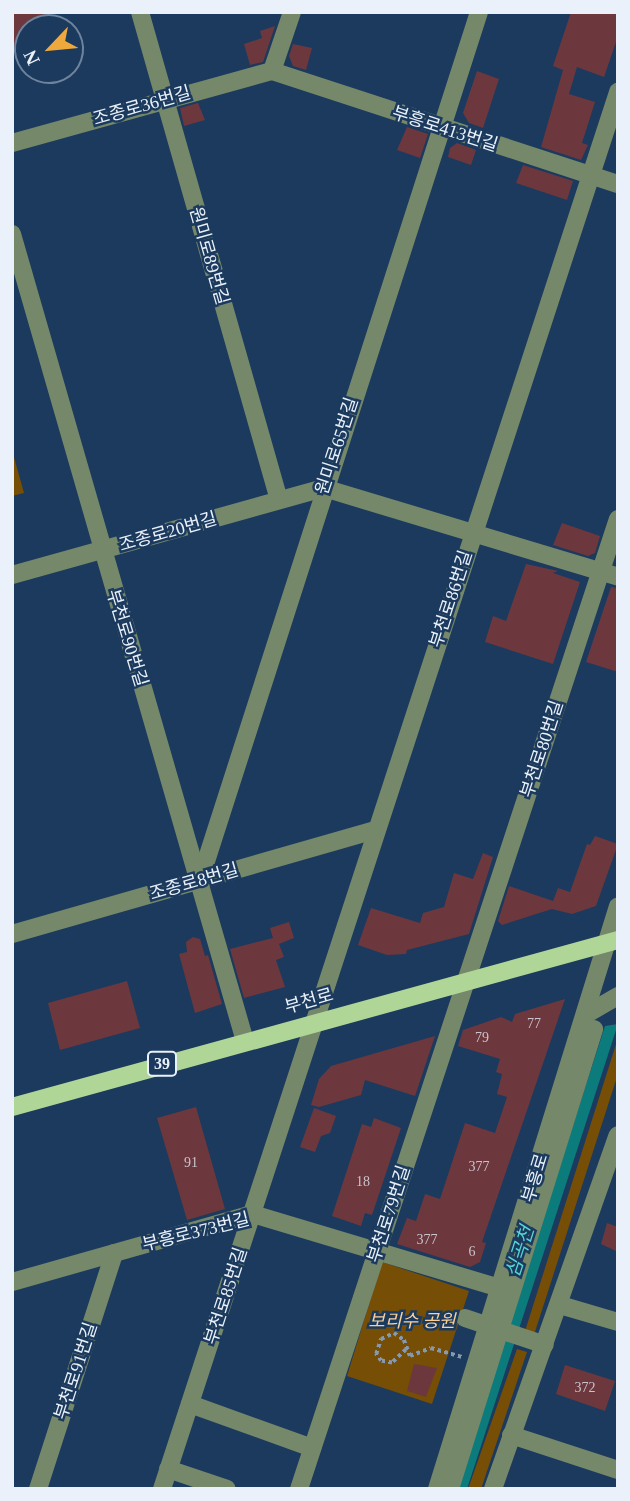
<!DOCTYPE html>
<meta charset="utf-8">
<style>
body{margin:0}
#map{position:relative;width:630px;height:1501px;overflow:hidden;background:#1b3a5e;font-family:"Times New Roman","Noto Sans KR",serif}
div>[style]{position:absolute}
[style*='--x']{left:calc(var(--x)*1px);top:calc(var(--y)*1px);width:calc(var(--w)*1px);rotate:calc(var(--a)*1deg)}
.green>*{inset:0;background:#764e05}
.water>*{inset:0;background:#0b7c7b}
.building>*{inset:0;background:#6c383e}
.path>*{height:3.5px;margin-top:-1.75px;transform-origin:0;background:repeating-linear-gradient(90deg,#8799af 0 3.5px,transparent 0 7px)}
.minor>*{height:18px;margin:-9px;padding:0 9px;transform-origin:9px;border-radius:9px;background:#758869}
.major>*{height:18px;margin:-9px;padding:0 9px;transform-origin:9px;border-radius:9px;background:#afd697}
span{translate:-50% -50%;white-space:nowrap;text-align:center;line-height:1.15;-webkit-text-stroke:5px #1b3a5e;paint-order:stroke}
.number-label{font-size:14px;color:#cac3cb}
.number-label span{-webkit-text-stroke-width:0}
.shield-label span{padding:2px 5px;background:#1b3a5e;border:2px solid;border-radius:5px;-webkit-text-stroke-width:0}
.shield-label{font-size:16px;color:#eaf1fa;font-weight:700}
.street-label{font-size:18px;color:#eaf1fa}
.park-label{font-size:18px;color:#fad099;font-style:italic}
.water-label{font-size:19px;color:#54d6d4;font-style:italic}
.frame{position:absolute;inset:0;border:14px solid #eaf1fa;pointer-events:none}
.north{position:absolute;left:14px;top:14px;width:70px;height:70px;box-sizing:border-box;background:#1b3a5e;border:2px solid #6e839c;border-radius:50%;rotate:244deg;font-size:19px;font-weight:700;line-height:28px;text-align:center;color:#eaf1fa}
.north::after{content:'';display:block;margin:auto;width:24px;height:32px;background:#eea83c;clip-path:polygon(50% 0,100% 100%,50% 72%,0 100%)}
</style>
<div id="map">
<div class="green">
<div style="clip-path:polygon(12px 450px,24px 493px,12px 496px)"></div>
<div style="clip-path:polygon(618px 1038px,618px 1074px,534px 1335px,525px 1331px)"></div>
<div style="clip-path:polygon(382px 1262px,469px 1291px,432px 1404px,347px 1376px)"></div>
<div style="clip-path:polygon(517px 1349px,527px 1352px,481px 1489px,468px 1489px)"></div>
</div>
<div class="water">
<div style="clip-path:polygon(618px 1024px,467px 1489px,456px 1489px,605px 1026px)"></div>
</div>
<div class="building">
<div style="clip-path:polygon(12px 12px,45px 12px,50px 28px,28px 28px,28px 46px,12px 50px)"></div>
<div style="clip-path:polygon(571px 12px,618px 12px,618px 36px,604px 77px,577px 67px,569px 94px,595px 102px,582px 143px,588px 145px,581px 160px,541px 147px,563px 70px,553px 66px)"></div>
<div style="clip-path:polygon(275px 26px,263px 62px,250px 65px,244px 44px,262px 38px,260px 31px)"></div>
<div style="clip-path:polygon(293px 44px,312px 48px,306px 70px,293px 66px,289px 56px)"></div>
<div style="clip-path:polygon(477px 71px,499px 79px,483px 128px,469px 123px,463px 113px)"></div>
<div style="clip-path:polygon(198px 103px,205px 120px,184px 126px,180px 108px)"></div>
<div style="clip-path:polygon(407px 127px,428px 134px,420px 158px,397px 150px)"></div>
<div style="clip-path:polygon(457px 143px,476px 150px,471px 165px,448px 157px,450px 148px)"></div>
<div style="clip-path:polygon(523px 165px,573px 181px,567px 200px,516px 183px)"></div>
<div style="clip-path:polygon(562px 523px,600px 536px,595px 553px,588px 556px,553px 545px)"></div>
<div style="clip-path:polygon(526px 564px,558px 571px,553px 573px,580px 582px,553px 664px,485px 642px,493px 616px,506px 621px)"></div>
<div style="clip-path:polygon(611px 587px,618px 588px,618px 672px,586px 662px)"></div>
<div style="clip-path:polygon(595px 836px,618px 844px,596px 906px,572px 914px,552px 909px,502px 925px,498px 921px,509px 886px,553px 901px,558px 888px,570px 892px,587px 844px,590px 845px)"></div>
<div style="clip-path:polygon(483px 853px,493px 857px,469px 934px,407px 950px,406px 954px,387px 955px,358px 945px,371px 908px,420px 923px,423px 913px,444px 907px,454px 873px,473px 879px)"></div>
<div style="clip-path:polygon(289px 922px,294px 938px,279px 944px,284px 957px,276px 960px,285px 987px,244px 998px,230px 949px,273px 938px,270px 928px)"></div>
<div style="clip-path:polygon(193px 937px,200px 939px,205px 956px,208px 955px,222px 1004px,195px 1013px,179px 954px,187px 952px,186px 942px)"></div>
<div style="clip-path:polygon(127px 981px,140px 1028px,60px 1050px,48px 1003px)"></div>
<div style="clip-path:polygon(565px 999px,482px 1242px,486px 1243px,480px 1262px,470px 1267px,397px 1244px,407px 1218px,416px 1221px,425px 1194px,440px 1199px,465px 1123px,495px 1133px,507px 1097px,497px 1094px,502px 1074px,496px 1072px,500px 1059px,458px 1046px,463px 1030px,501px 1017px,512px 1022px,515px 1014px)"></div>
<div style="clip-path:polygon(435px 1036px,415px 1096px,365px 1080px,361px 1095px,319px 1107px,311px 1105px,319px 1079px,331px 1066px)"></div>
<div style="clip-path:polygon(196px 1107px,225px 1209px,187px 1220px,157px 1118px)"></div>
<div style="clip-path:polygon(314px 1108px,336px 1116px,330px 1133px,321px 1136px,315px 1152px,300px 1147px)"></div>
<div style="clip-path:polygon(374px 1118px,401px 1128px,372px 1215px,365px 1213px,361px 1226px,332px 1216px,362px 1124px,371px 1127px)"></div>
<div style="clip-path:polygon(607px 1223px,618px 1227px,618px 1252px,601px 1244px)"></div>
<div style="clip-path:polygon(414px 1364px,437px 1368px,426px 1397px,407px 1391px)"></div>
<div style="clip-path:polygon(565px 1365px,615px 1381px,605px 1411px,556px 1394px)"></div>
</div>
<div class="path">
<div style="--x:406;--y:1350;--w:19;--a:137"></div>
<div style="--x:392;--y:1363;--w:11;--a:-170"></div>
<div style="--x:381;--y:1361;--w:9;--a:-126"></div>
<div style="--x:376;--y:1354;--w:16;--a:-72"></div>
<div style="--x:381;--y:1339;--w:14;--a:-25"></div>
<div style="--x:394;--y:1333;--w:12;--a:35"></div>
<div style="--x:404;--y:1340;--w:17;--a:69"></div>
<div style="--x:410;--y:1356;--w:22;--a:-21"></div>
<div style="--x:431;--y:1348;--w:32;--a:16"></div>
</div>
<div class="minor">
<div style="--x:140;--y:12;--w:507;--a:74.1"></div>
<div style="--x:272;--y:71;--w:364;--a:18.1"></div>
<div style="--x:272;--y:71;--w:62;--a:-71.3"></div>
<div style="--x:12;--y:143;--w:270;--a:-15.5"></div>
<div style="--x:12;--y:234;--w:840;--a:73.9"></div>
<div style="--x:12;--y:575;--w:324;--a:-15.6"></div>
<div style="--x:324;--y:488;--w:307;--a:16.8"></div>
<div style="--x:200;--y:880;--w:912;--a:-72.18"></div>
<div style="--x:12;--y:934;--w:378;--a:-16"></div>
<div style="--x:585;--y:1015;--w:38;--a:-30"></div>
<div style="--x:12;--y:1282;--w:250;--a:-15.8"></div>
<div style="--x:253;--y:1214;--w:258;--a:16.7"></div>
<div style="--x:560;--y:1305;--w:60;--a:16.3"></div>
<div style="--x:465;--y:1318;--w:84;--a:18.6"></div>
<div style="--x:190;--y:1404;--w:130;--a:19.8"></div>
<div style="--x:511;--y:1435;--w:113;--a:18.1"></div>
<div style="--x:168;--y:1469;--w:62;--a:18.7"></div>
<div style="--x:38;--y:1489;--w:248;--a:-72.1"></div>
<div style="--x:162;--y:1489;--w:1470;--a:-71.92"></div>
<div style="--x:299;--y:1489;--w:1021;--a:-71.8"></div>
<div style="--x:437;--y:1489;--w:610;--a:-72.75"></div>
<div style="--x:450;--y:1489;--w:482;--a:-72.6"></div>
<div style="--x:493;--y:1489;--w:375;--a:-70.6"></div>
</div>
<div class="major">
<div style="--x:12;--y:1107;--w:629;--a:-15.41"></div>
</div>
<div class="number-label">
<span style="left:534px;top:1024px">77</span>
<span style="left:482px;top:1038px">79</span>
<span style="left:191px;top:1163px">91</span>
<span style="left:479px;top:1167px">377</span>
<span style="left:363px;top:1182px">18</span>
<span style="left:427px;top:1240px">377</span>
<span style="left:472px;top:1252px">6</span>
<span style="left:585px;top:1388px">372</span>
</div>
<div class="shield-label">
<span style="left:162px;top:1064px">39</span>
</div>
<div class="street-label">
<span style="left:142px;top:106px;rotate:-16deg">조종로36번길</span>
<span style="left:445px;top:129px;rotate:18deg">부흥로413번길</span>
<span style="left:209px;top:256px;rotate:74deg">원미로89번길</span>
<span style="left:337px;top:446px;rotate:-72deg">원미로65번길</span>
<span style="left:168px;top:532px;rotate:-16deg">조종로20번길</span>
<span style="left:451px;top:599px;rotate:-72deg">부천로86번길</span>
<span style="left:127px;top:638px;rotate:73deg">부천로90번길</span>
<span style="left:542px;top:749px;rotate:-72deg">부천로80번길</span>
<span style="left:194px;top:882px;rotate:-16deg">조종로8번길</span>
<span style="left:309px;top:1001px;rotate:-16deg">부천로</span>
<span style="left:535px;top:1178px;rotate:-73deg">부흥로</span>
<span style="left:389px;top:1214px;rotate:-72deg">부천로79번길</span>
<span style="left:196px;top:1232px;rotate:-14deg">부흥로373번길</span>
<span style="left:226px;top:1296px;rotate:-72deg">부천로85번길</span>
<span style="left:76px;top:1371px;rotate:-72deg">부천로91번길</span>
</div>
<div class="park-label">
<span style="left:412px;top:1321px">보리수 공원</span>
</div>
<div class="water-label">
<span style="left:520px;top:1252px;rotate:-72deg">심곡천</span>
</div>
<div class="frame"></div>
<div class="north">N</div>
</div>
